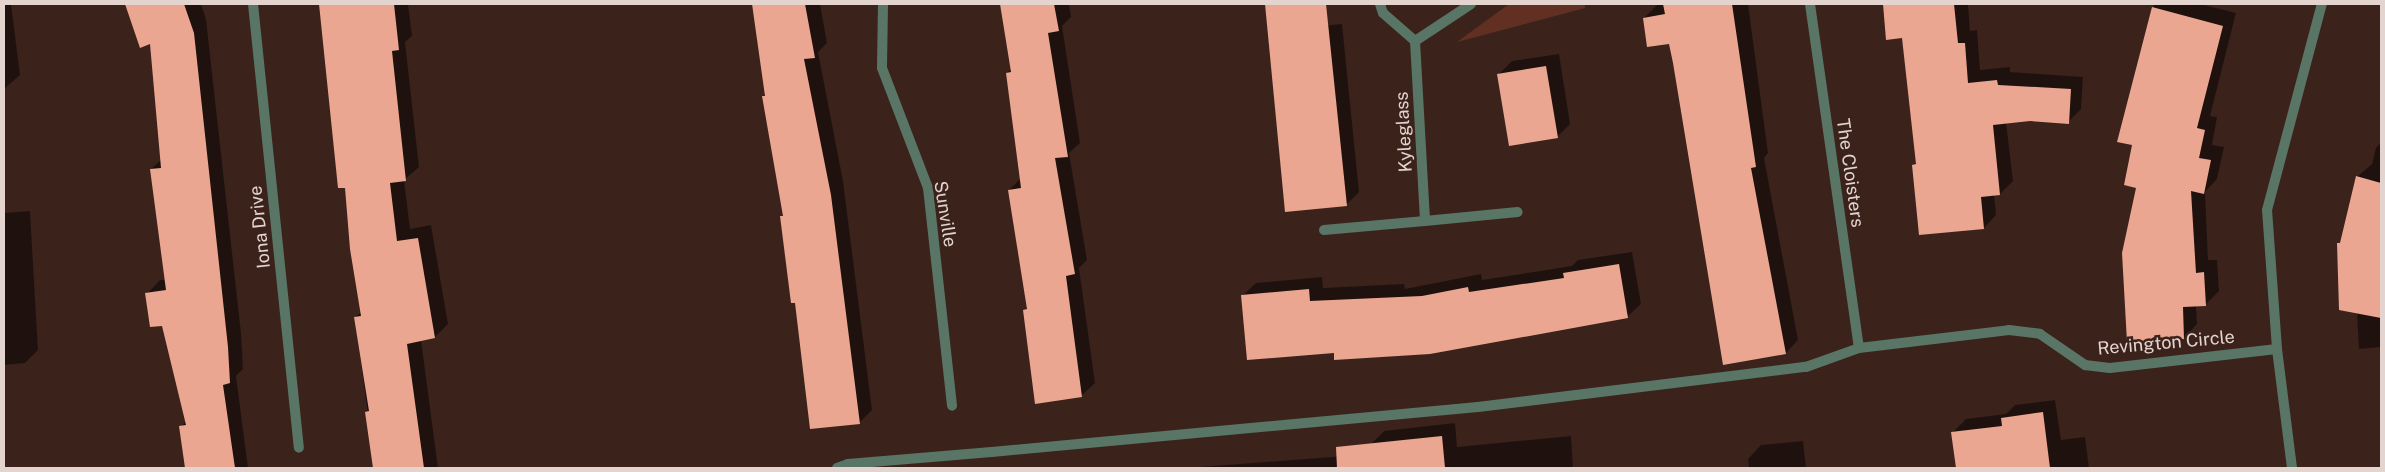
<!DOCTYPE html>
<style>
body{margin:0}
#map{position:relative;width:2385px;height:472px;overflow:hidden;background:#3b231c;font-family:"Public Sans",sans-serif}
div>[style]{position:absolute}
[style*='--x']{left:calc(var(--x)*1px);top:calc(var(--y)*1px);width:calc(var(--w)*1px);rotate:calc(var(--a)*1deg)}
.green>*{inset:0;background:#613023}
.shadow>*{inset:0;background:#0007}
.building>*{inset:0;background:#eba691}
.service>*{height:10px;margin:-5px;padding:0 5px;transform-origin:5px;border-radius:5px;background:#597566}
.minor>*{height:10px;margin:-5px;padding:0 5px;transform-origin:5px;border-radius:5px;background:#597566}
span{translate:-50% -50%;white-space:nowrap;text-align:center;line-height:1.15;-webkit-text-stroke:5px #3b231c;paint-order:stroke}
.street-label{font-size:18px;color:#e4d4cf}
.frame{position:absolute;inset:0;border:5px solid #e4d4cf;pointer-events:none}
</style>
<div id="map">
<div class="green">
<div style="clip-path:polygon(1509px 4px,1585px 4px,1585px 8px,1457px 42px)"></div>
</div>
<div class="shadow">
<div style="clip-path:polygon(4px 4px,11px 4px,20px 75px,4px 89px)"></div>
<div style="clip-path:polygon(128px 4px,201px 4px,206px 19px,241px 333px,243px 369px,236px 376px,248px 468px,186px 468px,181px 427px,186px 421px,163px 325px,147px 294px,160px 280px,166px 280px,151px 169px,161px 160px,151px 43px,141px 46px)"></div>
<div style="clip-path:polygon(321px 4px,408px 4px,412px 36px,405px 42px,419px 167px,404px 180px,410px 229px,431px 225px,448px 324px,435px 337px,421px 340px,438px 468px,375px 468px,355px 317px,361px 312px,346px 186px,339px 187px)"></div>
<div style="clip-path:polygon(752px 4px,820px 4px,827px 43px,818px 52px,843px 181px,872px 410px,859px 423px,781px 217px,784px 214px,763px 97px,766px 93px)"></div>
<div style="clip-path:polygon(1002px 4px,1069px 4px,1071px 17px,1062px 26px,1080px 143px,1069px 153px,1087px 260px,1079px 268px,1095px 383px,1081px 396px,1024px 310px,1028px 307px,1009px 190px,1021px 178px,1007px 73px,1012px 68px)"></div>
<div style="clip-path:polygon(1665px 4px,1748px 4px,1768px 153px,1764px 158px,1798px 340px,1786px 353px,1670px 43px,1644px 18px,1657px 5px)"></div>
<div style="clip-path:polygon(1884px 4px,1968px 4px,1970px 31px,1977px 30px,1980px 70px,2010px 67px,2010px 72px,2083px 77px,2081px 109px,2068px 122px,2030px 120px,2006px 122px,2013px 181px,2000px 194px,1994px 194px,1996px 215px,1984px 228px,1914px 165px,1917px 162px,1903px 37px,1887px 39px)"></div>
<div style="clip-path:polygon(2154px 4px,2200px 4px,2236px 13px,2210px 116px,2217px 117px,2212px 145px,2224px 147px,2217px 179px,2205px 192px,2208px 260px,2217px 260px,2219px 291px,2206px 304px,2196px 305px,2197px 324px,2184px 338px,2137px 187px,2133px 144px,2118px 141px)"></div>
<div style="clip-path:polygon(1342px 24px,1359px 192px,1346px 205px,1283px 29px)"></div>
<div style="clip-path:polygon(1559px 54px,1570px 124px,1557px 137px,1499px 74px,1512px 61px)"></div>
<div style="clip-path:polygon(2381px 142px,2381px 347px,2359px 349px,2357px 312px,2339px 244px,2343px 240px,2357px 177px,2372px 164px,2376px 148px)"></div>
<div style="clip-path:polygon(30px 211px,38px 350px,25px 363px,4px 365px,4px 213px)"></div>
<div style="clip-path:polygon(1632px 252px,1641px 304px,1627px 317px,1335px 351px,1242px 296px,1256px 283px,1322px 277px,1323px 288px,1404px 284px,1405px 289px,1481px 274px,1482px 280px,1572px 266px,1578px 260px)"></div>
<div style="clip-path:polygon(2055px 400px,2061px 440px,2085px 437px,2089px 468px,1957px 468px,1953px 432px,1966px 419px,2006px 414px,2015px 405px)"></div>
<div style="clip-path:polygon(1455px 423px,1457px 447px,1571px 436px,1573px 468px,1186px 468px,1371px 454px,1371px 444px,1384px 431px)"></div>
<div style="clip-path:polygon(1803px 441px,1806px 468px,1749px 468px,1748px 459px,1761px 445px)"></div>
</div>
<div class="building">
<div style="clip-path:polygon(125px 4px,184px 4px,194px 33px,228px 347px,230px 383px,223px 385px,235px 468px,185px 468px,179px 426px,186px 425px,162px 326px,150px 327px,145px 293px,166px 290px,150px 169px,161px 168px,150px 44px,140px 48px)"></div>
<div style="clip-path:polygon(319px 4px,394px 4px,399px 50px,392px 51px,406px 181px,390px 183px,397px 241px,418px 238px,435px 338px,407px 344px,424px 468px,373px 468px,365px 412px,369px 411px,354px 317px,361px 316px,350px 249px,345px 188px,338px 188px)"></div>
<div style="clip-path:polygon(752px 4px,805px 4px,815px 58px,804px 59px,831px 195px,860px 424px,810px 429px,795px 303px,791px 303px,780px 216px,783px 216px,762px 96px,765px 96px)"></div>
<div style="clip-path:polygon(1000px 4px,1054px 4px,1059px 31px,1048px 33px,1068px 157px,1055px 158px,1075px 274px,1066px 276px,1082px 397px,1035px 404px,1023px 310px,1027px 309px,1008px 190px,1021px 188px,1006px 73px,1011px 72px)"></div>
<div style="clip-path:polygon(1265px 4px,1326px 4px,1347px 206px,1285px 212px)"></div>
<div style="clip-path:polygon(1663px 4px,1732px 4px,1756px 167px,1751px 168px,1786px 354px,1723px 365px,1673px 63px,1669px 44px,1647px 47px,1643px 18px,1665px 14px)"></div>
<div style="clip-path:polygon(1883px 4px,1954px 4px,1958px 43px,1965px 43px,1968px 83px,1997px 80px,1998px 85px,2071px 89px,2069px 124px,2030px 121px,1993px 125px,2000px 195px,1981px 197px,1984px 229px,1919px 235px,1912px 165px,1916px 164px,1902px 38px,1886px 40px)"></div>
<div style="clip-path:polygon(2152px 7px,2223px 26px,2197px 128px,2205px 130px,2199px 158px,2211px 160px,2204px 194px,2191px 191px,2196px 273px,2204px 272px,2206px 306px,2183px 307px,2184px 339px,2127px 342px,2122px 253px,2136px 188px,2124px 185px,2132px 145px,2117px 142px)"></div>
<div style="clip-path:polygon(1546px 66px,1558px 138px,1509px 146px,1497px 74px)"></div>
<div style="clip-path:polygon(2356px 176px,2381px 183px,2381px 318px,2339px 310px,2337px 243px,2340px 243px)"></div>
<div style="clip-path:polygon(1619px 264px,1628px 318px,1430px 354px,1334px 360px,1334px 353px,1247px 360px,1241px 295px,1309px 289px,1310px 301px,1422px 296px,1468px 287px,1469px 292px,1564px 278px,1563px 273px)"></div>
<div style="clip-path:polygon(2043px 412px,2050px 468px,1956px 468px,1951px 432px,2002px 426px,2001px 418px)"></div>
<div style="clip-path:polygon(1442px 436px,1445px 468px,1337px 468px,1336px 447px)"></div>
</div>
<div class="service">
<div style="--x:992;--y:452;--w:488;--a:-5.3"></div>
<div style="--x:1478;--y:407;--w:330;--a:-7"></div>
<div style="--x:1806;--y:367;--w:56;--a:-19.7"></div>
</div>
<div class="minor">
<div style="--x:253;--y:4;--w:446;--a:84.1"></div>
<div style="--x:883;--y:4;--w:64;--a:90.9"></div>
<div style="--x:882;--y:68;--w:129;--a:69"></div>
<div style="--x:928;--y:188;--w:219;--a:83.7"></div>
<div style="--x:1380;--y:4;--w:9;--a:72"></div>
<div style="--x:1383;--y:13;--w:43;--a:41.2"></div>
<div style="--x:1471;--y:4;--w:67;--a:146.5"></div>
<div style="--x:1415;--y:41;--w:180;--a:86.8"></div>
<div style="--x:1425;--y:221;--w:93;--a:-5.5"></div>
<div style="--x:1810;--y:4;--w:347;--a:81.9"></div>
<div style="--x:1859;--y:348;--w:151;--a:-6.8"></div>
<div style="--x:2009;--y:330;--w:31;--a:7"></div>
<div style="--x:2040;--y:334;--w:55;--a:34.6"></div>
<div style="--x:2085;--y:365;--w:25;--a:7"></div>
<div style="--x:2110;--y:368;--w:168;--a:-6.5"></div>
<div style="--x:1324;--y:230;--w:101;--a:-5.1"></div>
<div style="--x:837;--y:468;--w:12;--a:-20"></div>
<div style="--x:848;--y:464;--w:144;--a:-4.8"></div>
<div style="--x:2292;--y:468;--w:120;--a:-97.2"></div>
<div style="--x:2277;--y:349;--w:139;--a:-94.1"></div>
<div style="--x:2267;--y:210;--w:213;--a:-75.1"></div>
</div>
<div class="street-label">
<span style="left:1404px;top:132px;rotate:-93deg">Kyleglass</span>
<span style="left:1850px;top:173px;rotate:82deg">The Cloisters</span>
<span style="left:945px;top:214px;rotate:81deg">Sunville</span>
<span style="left:260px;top:227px;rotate:-96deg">Iona Drive</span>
<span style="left:2166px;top:343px;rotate:-5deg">Revington Circle</span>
</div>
<div class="frame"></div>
</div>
